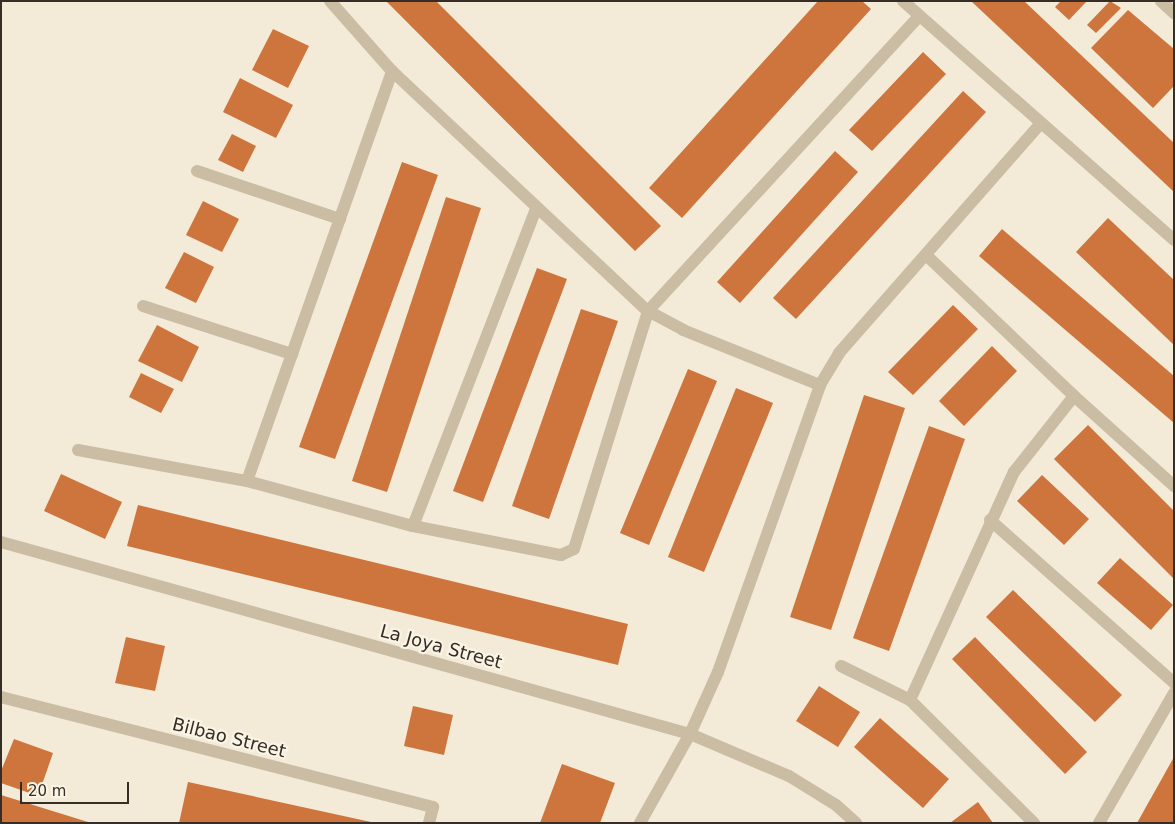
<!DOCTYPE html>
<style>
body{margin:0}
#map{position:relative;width:1175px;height:824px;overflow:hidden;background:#f3ead8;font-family:"DejaVu Sans",sans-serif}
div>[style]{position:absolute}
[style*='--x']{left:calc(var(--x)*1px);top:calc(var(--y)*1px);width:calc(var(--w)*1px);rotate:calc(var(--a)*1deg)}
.building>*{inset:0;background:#cd753c}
.minor>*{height:12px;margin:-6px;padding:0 6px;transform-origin:6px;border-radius:6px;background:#cbbca4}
.tertiary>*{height:12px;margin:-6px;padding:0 6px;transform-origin:6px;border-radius:6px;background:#cbbca4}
span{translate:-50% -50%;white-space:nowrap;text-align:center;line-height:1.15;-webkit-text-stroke:4.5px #faf4e5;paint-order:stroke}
.street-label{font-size:18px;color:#362d26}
.frame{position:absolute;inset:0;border:2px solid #362d26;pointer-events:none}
.scale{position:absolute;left:20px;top:782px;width:109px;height:22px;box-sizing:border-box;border:2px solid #362d26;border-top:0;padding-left:6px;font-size:15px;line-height:18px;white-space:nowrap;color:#362d26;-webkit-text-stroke:4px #faf4e5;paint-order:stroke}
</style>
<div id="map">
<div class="building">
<div style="clip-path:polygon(386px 1px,436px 1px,661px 226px,635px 251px)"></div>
<div style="clip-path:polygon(818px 1px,862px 1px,871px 9px,682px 218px,649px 188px)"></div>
<div style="clip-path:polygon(971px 1px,1024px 1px,1174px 143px,1174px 192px)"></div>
<div style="clip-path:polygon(1061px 1px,1087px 1px,1069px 20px,1055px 7px)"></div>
<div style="clip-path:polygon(1110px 1px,1121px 8px,1096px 33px,1087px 25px)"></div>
<div style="clip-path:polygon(1128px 10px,1174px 49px,1174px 86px,1153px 108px,1091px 48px)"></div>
<div style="clip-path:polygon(273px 29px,309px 46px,288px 88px,252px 70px)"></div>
<div style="clip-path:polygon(923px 52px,946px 74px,872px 151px,849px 130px)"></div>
<div style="clip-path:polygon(240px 78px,293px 105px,276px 138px,223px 112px)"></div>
<div style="clip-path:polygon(963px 91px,986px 112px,796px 319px,773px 298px)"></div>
<div style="clip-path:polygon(232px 134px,256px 146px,243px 172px,218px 160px)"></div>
<div style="clip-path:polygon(835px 151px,858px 172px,740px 303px,717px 282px)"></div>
<div style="clip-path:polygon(402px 162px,438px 175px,335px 459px,299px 447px)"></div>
<div style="clip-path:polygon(446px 197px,481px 208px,387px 492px,352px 481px)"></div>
<div style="clip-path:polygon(203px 201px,239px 219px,222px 252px,186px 235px)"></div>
<div style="clip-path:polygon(1108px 218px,1174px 280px,1174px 345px,1076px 252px)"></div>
<div style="clip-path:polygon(1002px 229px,1174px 376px,1174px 423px,979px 256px)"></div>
<div style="clip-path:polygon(184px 252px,214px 267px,196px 303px,165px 288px)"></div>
<div style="clip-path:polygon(537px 268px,567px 279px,483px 502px,453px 491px)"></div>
<div style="clip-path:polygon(953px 305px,978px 329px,913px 395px,888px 372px)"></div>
<div style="clip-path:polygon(581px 309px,618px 321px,549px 519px,512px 506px)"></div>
<div style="clip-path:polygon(157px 325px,199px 347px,182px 382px,138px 361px)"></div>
<div style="clip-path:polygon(992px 346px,1017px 371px,964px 426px,939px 401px)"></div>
<div style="clip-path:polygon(688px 369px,717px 381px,649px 545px,620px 533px)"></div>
<div style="clip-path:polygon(141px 373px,174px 389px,161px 413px,129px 397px)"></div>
<div style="clip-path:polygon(736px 388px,773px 403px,704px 572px,668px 557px)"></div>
<div style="clip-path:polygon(864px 395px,905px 408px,831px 630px,790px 617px)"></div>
<div style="clip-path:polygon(1088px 425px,1174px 511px,1174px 579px,1054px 459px)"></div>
<div style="clip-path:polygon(929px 426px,965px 439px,889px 651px,853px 638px)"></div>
<div style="clip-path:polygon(61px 474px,122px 502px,105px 539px,44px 511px)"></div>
<div style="clip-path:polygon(1042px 475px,1089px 519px,1064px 545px,1017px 501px)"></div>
<div style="clip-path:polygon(138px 505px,628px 624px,618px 665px,127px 546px)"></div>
<div style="clip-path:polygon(1120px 558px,1173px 605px,1151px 630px,1097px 583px)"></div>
<div style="clip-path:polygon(1013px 590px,1122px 695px,1095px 722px,986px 617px)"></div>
<div style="clip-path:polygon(126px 637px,165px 646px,155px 691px,115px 683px)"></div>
<div style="clip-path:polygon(975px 637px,1087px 752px,1065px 774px,952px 659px)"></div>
<div style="clip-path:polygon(819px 686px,860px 712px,838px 747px,796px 721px)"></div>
<div style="clip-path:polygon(413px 706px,453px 715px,444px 755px,404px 746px)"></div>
<div style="clip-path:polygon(880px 718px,949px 779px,923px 808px,854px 747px)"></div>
<div style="clip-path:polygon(14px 739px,53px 753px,38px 796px,1px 783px,1px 771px)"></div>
<div style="clip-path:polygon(1174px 757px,1174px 823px,1137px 823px)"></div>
<div style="clip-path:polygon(562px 764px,615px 783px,600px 823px,540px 823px)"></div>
<div style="clip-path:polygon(188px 782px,371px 822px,371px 823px,179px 823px)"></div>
<div style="clip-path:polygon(1px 795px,88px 822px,88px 823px,1px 823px)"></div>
<div style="clip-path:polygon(978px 802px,993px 823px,950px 823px)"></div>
</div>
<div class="minor">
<div style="--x:330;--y:1;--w:94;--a:48.5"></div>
<div style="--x:392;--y:71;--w:351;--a:43.2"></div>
<div style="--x:648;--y:311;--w:40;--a:28"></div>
<div style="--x:683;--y:330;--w:148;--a:21.9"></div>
<div style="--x:903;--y:1;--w:361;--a:41.4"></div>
<div style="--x:1161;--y:1;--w:18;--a:43"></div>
<div style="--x:197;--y:171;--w:151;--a:18.6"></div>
<div style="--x:926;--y:255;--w:204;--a:43.6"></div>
<div style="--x:143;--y:306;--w:157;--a:17.9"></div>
<div style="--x:78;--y:450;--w:172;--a:10.4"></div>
<div style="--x:247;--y:481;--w:172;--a:15.2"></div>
<div style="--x:413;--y:526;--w:151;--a:11.1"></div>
<div style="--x:561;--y:555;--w:14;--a:-25"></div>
<div style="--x:574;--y:549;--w:249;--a:-72.7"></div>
<div style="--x:648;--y:311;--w:401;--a:-47.4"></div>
<div style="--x:247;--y:481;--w:435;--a:-70.5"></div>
<div style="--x:990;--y:520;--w:246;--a:41.5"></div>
<div style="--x:413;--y:526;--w:342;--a:-68.8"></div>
<div style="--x:841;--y:666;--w:77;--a:26.2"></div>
<div style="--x:910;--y:700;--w:175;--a:44.8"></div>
<div style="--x:1;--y:697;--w:446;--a:14.3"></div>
<div style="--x:433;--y:807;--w:16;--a:104"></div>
<div style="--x:910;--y:700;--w:251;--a:-65.5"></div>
<div style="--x:1014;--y:472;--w:97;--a:-51.7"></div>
<div style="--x:1074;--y:396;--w:135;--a:42"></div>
<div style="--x:640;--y:823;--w:102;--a:-60.7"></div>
<div style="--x:690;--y:734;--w:68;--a:-65.7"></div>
<div style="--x:718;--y:672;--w:305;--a:-70.4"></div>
<div style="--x:820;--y:385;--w:37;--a:-59"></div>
<div style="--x:839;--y:353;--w:306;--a:-48.7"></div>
<div style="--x:1099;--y:823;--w:150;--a:-60"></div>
</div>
<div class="tertiary">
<div style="--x:1;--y:542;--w:715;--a:15.57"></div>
<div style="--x:690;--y:734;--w:108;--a:23"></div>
<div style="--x:789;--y:776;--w:55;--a:31.7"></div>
<div style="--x:836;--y:805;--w:27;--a:42"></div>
</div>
<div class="street-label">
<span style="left:441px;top:647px;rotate:15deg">La Joya Street</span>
<span style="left:229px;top:738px;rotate:14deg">Bilbao Street</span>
</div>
<div class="frame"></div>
<div class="scale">20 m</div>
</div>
